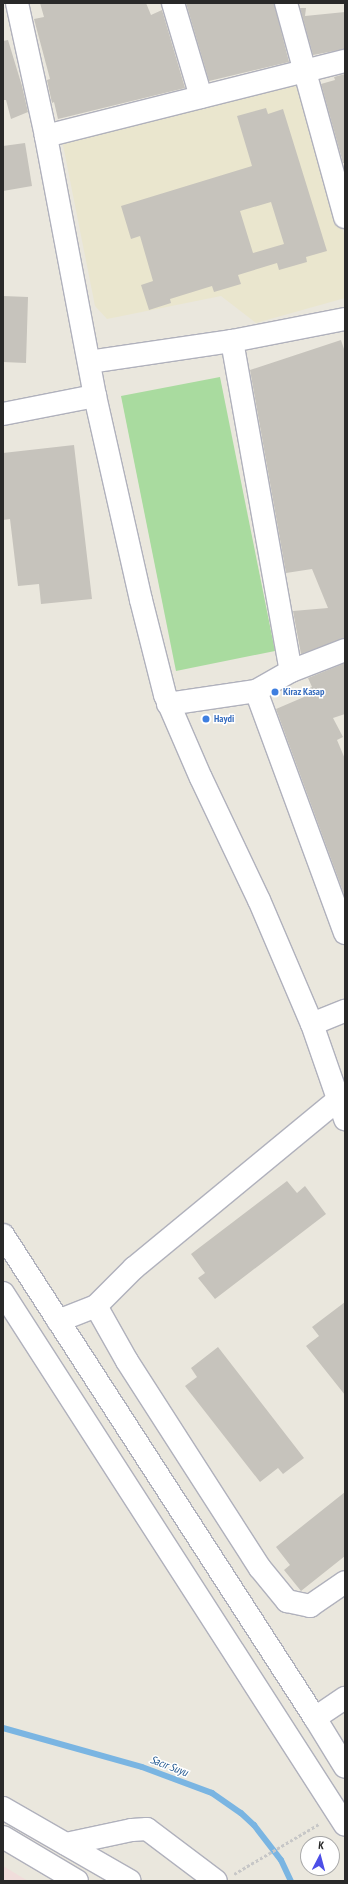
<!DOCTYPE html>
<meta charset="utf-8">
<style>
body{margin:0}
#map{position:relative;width:348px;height:1884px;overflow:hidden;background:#eae7dd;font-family:"PT Sans Narrow",sans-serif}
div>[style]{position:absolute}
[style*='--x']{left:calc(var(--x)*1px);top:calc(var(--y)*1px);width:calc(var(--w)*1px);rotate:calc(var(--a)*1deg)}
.education>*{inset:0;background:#eae6ce}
.medical>*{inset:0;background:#f0dddb}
.green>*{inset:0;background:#a9db9f}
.stream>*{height:6px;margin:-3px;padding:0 3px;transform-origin:3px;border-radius:3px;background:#7ab5e2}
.building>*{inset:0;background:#c6c3bc}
.path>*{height:2.5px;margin-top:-1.25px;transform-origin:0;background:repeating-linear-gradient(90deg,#c7c7c7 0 3px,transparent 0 5px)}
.roads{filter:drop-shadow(1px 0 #b0b1bc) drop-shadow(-1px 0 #b0b1bc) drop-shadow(0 1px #b0b1bc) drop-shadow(0 -1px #b0b1bc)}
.minor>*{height:22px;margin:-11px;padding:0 11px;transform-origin:11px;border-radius:11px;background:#fff}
.dots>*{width:11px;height:11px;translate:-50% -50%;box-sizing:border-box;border:2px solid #fff;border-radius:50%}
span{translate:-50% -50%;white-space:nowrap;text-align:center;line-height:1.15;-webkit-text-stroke:3px #fff;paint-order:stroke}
.shop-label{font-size:10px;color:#366cbe;font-weight:700}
.left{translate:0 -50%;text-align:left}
.water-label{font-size:11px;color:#1b528c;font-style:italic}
.frame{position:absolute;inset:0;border:4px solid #292929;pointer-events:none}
.north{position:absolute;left:300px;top:1836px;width:40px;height:40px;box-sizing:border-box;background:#fff;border:1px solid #a9a9a9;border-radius:50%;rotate:6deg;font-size:11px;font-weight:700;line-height:16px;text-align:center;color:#292929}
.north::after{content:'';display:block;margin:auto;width:14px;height:18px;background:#4d4fe7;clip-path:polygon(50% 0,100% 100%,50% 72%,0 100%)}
</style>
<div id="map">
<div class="education">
<div style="clip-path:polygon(304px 82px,345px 238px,345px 298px,256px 323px,221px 296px,107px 319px,95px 306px,61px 135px)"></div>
</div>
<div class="medical">
<div style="clip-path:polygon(3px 1866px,28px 1881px,3px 1881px)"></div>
</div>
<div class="green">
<div style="clip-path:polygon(220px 377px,275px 651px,176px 671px,121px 396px)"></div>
</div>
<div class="stream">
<div style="--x:3;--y:1728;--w:144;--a:15.7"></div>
<div style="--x:142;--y:1767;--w:75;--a:20.4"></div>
<div style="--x:212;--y:1793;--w:35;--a:35"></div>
<div style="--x:241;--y:1813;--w:18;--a:43"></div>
<div style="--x:254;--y:1825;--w:44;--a:52.4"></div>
<div style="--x:281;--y:1860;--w:23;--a:65"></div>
</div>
<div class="building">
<div style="clip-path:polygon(40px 3px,146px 3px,151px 15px,162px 10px,185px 88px,58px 119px,54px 102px,52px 103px,47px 80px,50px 79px,34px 19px,44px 17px)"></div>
<div style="clip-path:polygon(186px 3px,274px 3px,289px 62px,209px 81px)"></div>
<div style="clip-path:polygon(300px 8px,306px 8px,305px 16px,345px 12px,345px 49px,313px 55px)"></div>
<div style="clip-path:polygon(8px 40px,22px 86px,28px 112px,11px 119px,6px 100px,3px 100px,3px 41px)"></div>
<div style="clip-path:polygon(345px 74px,345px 163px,343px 163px,321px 84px,335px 80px,334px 77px)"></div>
<div style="clip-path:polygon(evenodd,266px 108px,268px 114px,283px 109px,327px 251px,306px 257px,307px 262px,279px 270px,277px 263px,238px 275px,241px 284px,214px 292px,212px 286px,170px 299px,171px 303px,149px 310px,141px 285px,153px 281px,140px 236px,131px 239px,121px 206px,252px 166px,237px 116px,266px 108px,271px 202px,284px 244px,253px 253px,240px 211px,271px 202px)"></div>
<div style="clip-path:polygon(25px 143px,32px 186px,3px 191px,3px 146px)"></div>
<div style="clip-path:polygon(3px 296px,28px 297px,26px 363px,3px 362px)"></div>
<div style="clip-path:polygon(341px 340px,345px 352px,345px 638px,301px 654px,293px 611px,328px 608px,312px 569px,286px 573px,250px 370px)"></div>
<div style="clip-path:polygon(74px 445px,92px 599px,41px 604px,39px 584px,18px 586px,10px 519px,3px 520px,3px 453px)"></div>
<div style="clip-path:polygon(345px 663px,345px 714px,333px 718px,343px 737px,337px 740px,345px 759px,345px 897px,276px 709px,304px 697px,302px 692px,312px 687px,308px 678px)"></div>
<div style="clip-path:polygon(287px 1181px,297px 1193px,305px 1186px,326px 1214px,215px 1299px,198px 1278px,205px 1273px,191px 1254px)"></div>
<div style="clip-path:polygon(345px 1302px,345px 1395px,306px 1346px,319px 1336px,312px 1327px)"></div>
<div style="clip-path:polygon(218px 1347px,304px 1458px,283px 1474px,278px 1468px,260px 1482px,185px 1386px,197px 1377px,191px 1368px)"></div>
<div style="clip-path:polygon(345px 1492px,345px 1556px,301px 1591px,284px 1570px,290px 1565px,276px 1547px)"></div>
</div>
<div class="path">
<div style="--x:234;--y:1874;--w:99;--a:-30.5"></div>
</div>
<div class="roads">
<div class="minor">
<div style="--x:173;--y:3;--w:98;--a:73.4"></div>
<div style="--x:286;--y:3;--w:222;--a:74.6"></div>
<div style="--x:46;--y:136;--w:308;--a:-14.1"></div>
<div style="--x:232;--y:341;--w:115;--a:-11"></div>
<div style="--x:89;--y:362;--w:145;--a:-8.4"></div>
<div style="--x:232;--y:341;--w:335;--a:79.9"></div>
<div style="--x:291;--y:671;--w:40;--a:150.3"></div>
<div style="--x:256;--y:691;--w:89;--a:171.6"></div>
<div style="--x:95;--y:396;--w:209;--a:77.3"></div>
<div style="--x:141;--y:600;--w:98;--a:75.8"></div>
<div style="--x:165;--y:695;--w:90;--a:66.6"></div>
<div style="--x:201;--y:778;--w:135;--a:64.6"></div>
<div style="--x:259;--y:900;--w:135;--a:66.9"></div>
<div style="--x:312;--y:1024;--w:101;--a:70.8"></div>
<div style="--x:3;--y:414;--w:94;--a:-11.1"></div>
<div style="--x:95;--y:396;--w:265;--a:-100.7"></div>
<div style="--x:46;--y:136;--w:136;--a:-102.3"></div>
<div style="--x:291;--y:671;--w:58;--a:-21.3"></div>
<div style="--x:256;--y:691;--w:258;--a:69.8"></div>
<div style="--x:312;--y:1024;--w:35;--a:-22"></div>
<div style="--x:3;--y:1235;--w:575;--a:57.14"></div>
<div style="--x:315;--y:1718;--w:57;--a:58.5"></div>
<div style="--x:3;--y:1293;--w:632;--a:57.26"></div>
<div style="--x:96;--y:1306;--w:63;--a:60.6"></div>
<div style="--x:127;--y:1361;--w:246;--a:57.3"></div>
<div style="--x:260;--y:1568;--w:43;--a:50.7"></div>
<div style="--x:287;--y:1601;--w:24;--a:12"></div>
<div style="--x:310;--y:1606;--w:42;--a:-34.4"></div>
<div style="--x:58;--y:1321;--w:41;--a:-21.5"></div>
<div style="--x:96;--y:1306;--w:54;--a:-45"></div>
<div style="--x:134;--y:1268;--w:264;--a:-39.5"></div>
<div style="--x:315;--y:1718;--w:36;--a:-34"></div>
<div style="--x:3;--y:1808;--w:146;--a:29.9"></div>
<div style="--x:3;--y:1837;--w:86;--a:30.7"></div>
<div style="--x:66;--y:1844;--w:67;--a:-12"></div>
<div style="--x:132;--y:1830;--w:15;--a:-4"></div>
<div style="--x:147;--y:1829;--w:86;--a:37"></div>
</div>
</div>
<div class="dots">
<div style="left:275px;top:692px;background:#3f7fe0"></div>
<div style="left:206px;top:719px;background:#3f7fe0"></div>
</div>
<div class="shop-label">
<span class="left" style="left:283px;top:692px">Kiraz Kasap</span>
<span class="left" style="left:214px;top:719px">Haydi</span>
</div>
<div class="water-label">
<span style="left:169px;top:1766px;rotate:21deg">Sacır Suyu</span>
</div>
<div class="frame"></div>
<div class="north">K</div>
</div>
